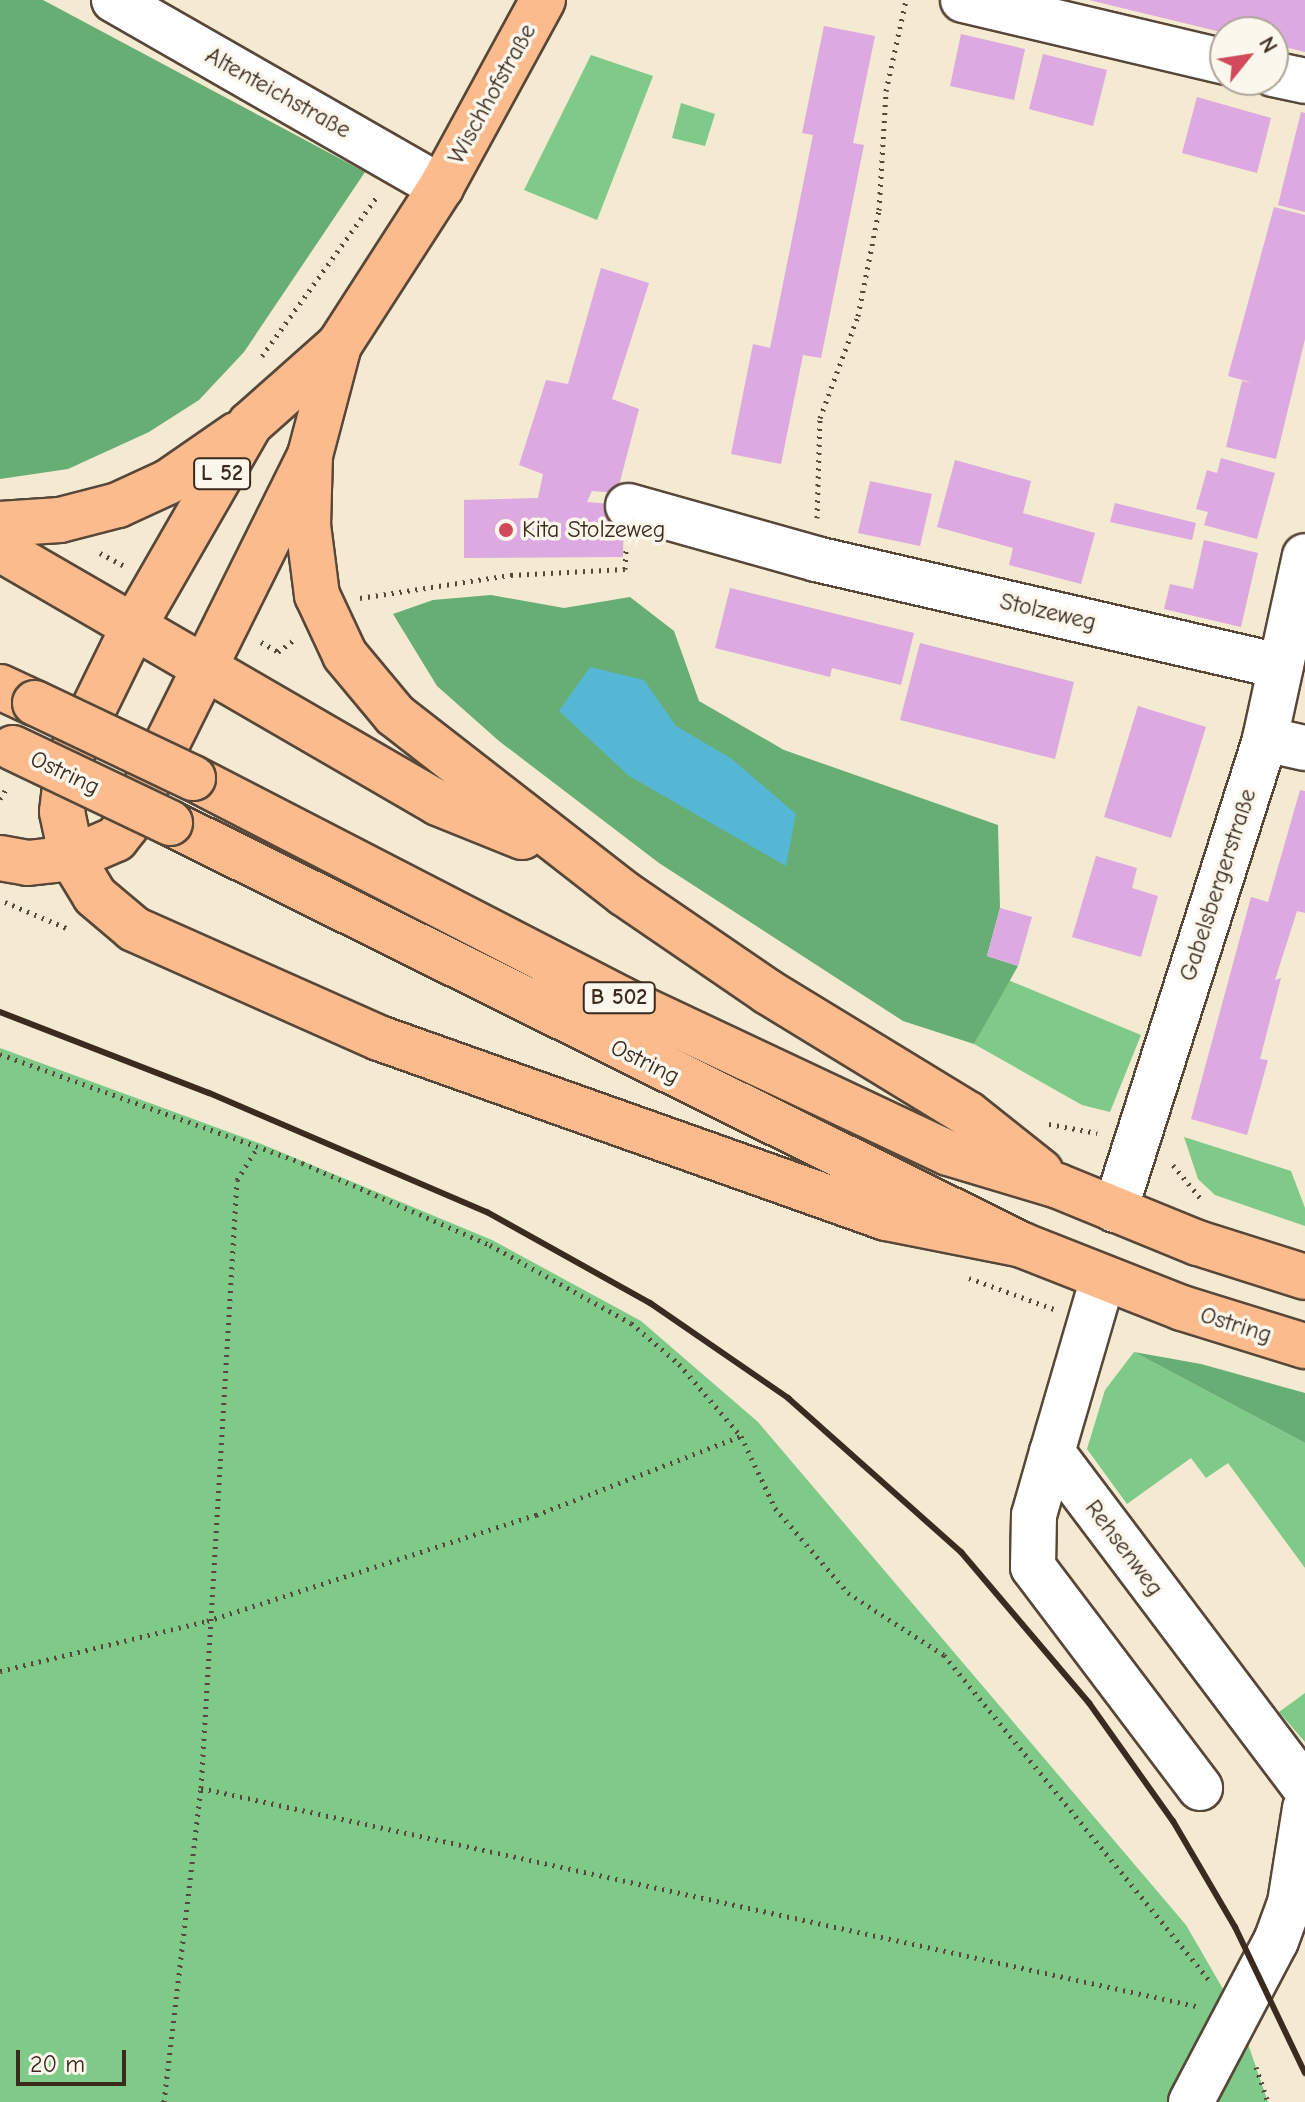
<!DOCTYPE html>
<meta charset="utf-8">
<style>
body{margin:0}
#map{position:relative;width:1305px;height:2102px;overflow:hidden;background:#f4e9d1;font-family:"Comic Neue",sans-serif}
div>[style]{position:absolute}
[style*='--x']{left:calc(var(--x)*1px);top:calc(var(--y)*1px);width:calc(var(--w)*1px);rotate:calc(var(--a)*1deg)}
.green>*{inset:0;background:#7fca88}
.forest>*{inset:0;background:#67ae74}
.water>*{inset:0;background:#55b7d4}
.building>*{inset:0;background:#dca9e0}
.path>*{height:5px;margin-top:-2.5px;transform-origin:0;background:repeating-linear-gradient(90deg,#574739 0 2px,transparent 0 8px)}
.roads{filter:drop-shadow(2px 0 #574739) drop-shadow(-2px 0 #574739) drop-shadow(0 2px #574739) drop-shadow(0 -2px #574739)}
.minor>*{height:44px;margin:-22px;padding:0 22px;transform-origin:22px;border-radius:22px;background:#fff}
.major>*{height:44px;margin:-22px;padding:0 22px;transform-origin:22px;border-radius:22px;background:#fbbb8d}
.highway>*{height:44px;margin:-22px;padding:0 22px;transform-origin:22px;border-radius:22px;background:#fbbb8d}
.rail>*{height:6px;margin:-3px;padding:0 3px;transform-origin:3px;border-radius:3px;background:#3b2a1e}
.bridges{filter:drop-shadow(2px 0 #574739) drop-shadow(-2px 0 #574739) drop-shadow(0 2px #574739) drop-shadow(0 -2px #574739)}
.highway-bridge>*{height:44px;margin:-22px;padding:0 22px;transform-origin:22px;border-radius:22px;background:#fbbb8d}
.dots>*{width:22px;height:22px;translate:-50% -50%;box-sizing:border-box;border:4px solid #fbf7ec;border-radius:50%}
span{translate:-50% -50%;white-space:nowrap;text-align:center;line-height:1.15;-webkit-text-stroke:7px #fbf7ec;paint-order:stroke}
.shield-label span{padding:2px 6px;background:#fbf7ec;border:2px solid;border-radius:6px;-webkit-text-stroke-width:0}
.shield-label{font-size:22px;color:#3b2a1e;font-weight:700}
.street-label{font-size:24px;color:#3b2a1e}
.poi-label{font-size:24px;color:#3b2a1e}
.left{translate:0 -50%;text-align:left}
.north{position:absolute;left:1209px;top:16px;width:80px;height:80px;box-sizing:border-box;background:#fbf7ec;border:2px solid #aea59a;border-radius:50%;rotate:60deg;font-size:22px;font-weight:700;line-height:32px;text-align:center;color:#3b2a1e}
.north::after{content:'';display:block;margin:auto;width:28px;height:36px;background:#d1495b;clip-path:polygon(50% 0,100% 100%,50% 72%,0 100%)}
.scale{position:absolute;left:16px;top:2050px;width:110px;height:36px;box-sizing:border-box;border:4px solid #3b2a1e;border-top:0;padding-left:10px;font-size:24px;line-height:28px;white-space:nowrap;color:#3b2a1e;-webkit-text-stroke:6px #fbf7ec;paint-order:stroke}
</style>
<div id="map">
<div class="green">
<div style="clip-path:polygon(591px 55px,653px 76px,597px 220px,524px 190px)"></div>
<div style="clip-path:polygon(681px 103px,715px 114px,705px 146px,672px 138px)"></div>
<div style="clip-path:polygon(1008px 980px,1141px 1035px,1110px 1112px,1082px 1105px,974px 1044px)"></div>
<div style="clip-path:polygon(0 1048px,259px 1143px,492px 1240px,641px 1321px,758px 1422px,1186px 1925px,1238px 2015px,1268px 2102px,0 2102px)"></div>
<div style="clip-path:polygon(1184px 1137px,1291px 1171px,1305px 1208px,1305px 1226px,1215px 1195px,1198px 1179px)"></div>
<div style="clip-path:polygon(1134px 1352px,1305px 1443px,1305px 1568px,1228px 1463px,1206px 1478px,1191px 1458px,1127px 1504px,1087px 1449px,1105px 1390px)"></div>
<div style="clip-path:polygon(1305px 1693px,1305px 1742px,1279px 1712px)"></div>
</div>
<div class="forest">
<div style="clip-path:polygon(0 0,43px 0,365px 172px,244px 352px,199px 400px,149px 432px,68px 469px,0 479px)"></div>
<div style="clip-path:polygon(491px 595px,564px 608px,630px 597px,674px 631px,699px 701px,784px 750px,998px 825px,1000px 908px,987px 956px,1018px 966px,974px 1044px,903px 1021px,659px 863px,499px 741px,437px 686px,393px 614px,433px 600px)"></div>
<div style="clip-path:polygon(1134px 1352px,1201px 1364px,1305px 1393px,1305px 1443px)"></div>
</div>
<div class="water">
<div style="clip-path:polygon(590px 667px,644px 680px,676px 726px,732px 759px,796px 814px,786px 866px,629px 776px,559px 711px)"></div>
</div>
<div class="building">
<div style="clip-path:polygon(1089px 0,1305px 0,1305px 52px,1273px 44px,1273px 32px,1225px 33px)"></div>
<div style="clip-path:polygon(824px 26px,875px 36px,853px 143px,864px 145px,821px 358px,803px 355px,781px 464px,731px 454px,753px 344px,770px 348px,813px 135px,802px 133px)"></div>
<div style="clip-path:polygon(961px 34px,1025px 49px,1014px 100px,950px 86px)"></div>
<div style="clip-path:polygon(1043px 54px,1107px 70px,1093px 126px,1029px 109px)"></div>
<div style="clip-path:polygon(1197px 97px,1271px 118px,1257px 173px,1182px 153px)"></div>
<div style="clip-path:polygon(1301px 112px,1305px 113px,1305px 212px,1278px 205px)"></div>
<div style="clip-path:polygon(1274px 207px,1305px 215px,1305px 339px,1276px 459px,1226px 447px,1242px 381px,1253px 383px,1228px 376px)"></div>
<div style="clip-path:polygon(601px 268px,649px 283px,612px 399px,639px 409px,617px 493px,592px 491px,587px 502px,624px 505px,623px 557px,464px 558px,464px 500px,538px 498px,543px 474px,519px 465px,546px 380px,568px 384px)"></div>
<div style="clip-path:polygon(1221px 458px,1275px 473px,1257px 539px,1204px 525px,1208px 512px,1196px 509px,1207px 470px,1217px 473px)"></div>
<div style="clip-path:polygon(955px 460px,1031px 481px,1023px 513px,1095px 533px,1081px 584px,1009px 565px,1013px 548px,937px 527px)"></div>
<div style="clip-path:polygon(870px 481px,932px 494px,920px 546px,858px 533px)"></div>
<div style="clip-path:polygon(1115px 503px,1196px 523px,1192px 540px,1110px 522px)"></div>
<div style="clip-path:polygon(1204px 540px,1258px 553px,1241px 627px,1164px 609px,1170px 584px,1193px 589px)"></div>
<div style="clip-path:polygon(730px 588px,914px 633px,901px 685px,832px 668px,830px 677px,715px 648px)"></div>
<div style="clip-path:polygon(920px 643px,1074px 682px,1055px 759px,900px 720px)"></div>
<div style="clip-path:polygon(1138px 706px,1206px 727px,1171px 838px,1104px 817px)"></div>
<div style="clip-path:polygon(1300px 790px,1305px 791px,1305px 913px,1297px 911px,1275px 980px,1281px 978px,1260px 1059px,1268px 1060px,1247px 1135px,1191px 1119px,1251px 897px,1268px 902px)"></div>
<div style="clip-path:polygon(1096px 856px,1137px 868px,1132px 888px,1158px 896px,1141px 957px,1072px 937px)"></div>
<div style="clip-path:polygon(1000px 908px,1032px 917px,1018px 966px,987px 956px)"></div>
</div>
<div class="path">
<div style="--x:262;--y:356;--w:198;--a:-54.2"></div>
<div style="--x:817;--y:518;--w:100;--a:-88.3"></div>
<div style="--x:820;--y:418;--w:109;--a:-69.6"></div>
<div style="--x:858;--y:316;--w:108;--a:-78.8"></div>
<div style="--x:879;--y:210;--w:119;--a:-86.6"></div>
<div style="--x:886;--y:91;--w:93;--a:-77.6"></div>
<div style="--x:100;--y:553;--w:26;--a:28"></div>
<div style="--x:360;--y:598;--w:153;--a:-8.7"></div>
<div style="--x:511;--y:575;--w:114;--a:-3"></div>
<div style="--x:625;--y:569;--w:22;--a:-87"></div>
<div style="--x:261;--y:642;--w:20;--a:30"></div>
<div style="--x:278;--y:652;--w:21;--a:-37"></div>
<div style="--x:0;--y:799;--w:12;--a:-59"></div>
<div style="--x:5;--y:902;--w:69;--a:22.9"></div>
<div style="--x:0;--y:1054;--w:321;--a:19.8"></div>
<div style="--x:302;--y:1163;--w:205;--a:23.6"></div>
<div style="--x:490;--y:1245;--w:161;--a:29"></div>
<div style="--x:631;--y:1323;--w:63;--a:40.5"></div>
<div style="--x:679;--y:1364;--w:95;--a:49.3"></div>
<div style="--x:1049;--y:1124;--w:49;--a:10.6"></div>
<div style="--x:1173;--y:1165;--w:45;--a:50.4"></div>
<div style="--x:969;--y:1278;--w:90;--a:20"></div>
<div style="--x:0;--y:1671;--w:213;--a:-13.6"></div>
<div style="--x:207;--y:1621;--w:346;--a:-17.9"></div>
<div style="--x:536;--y:1515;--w:220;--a:-21.1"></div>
<div style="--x:741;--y:1436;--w:80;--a:64.7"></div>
<div style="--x:775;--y:1508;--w:112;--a:49.3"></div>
<div style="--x:848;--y:1593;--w:114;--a:32.9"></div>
<div style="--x:944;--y:1655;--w:419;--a:50.8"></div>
<div style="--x:201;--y:1788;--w:1019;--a:12.36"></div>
<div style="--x:1256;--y:2067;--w:37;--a:71"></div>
<div style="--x:164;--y:2102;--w:316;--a:-83.3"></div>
<div style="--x:201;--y:1788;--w:609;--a:-86.61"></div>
<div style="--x:237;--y:1180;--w:36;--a:-58"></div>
</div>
<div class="roads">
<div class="minor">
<div style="--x:114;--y:0;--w:377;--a:29.8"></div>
<div style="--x:963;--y:0;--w:269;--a:13.3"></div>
<div style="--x:1273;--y:74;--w:33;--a:12"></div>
<div style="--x:628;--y:506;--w:195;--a:15.7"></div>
<div style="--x:816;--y:559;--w:477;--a:13"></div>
<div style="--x:1265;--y:739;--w:41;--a:12.7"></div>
<div style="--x:1115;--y:1210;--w:494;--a:-72.3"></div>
<div style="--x:1265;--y:739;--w:187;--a:-77.7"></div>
<div style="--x:1103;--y:1278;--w:181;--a:106.3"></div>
<div style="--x:1052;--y:1452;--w:421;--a:53"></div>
<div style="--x:1052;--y:1452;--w:66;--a:105.9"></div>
<div style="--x:1034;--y:1515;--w:52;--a:91.1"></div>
<div style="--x:1033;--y:1567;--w:277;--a:52.9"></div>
<div style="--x:1191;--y:2102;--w:182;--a:-62.2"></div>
<div style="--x:1276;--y:1941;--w:40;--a:-69.8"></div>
<div style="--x:1290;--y:1903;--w:96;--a:-81"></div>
</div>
<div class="major">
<div style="--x:441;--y:187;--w:213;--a:-61.4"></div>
</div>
<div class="highway">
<div style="--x:441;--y:187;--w:188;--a:122.8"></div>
<div style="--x:339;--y:345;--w:119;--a:138.4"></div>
<div style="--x:250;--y:424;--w:233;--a:119.9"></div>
<div style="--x:134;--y:626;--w:150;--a:116.1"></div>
<div style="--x:68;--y:761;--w:51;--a:96.7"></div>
<div style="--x:62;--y:812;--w:47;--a:77.7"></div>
<div style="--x:72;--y:858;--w:44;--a:58.8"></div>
<div style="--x:95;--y:896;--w:51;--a:40.2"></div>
<div style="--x:134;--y:929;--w:268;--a:24"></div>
<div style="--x:379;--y:1038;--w:538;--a:19.55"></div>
<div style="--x:886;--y:1218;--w:139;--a:11.2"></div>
<div style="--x:310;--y:455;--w:70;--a:91.6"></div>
<div style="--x:308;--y:525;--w:71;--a:82.7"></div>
<div style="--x:317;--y:595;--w:66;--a:65"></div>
<div style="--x:345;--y:655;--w:78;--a:50.2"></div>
<div style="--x:395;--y:715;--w:291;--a:37.9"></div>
<div style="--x:625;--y:894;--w:173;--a:34.4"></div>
<div style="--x:768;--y:992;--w:234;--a:31.4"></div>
<div style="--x:968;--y:1114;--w:93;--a:38.5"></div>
<div style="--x:0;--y:524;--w:60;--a:-3.8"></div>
<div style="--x:60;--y:520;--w:60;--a:-14.5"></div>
<div style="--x:118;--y:505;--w:55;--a:-24.7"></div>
<div style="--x:168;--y:482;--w:83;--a:-34.7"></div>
<div style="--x:0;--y:549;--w:506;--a:30.11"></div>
<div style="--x:438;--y:803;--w:91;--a:22"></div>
<div style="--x:0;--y:687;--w:38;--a:25"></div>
<div style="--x:193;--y:778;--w:482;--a:27.3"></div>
<div style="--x:621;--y:999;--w:361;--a:25.2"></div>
<div style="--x:948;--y:1153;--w:115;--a:16.7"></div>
<div style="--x:1058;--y:1186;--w:151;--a:22.2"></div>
<div style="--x:1198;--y:1243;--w:112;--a:17.6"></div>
<div style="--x:170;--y:823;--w:951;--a:26.35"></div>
<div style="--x:1022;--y:1245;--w:172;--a:21.5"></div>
<div style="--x:1182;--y:1308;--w:129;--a:17.2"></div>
<div style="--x:0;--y:858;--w:28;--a:10"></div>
<div style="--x:28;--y:863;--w:44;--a:-6.5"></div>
<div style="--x:72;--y:858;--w:48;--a:-23.4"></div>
<div style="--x:116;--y:839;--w:16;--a:-52"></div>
<div style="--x:126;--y:826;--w:414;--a:-63.6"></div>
<div style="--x:310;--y:455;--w:114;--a:-75.2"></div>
</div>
</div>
<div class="rail">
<div style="--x:0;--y:1012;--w:224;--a:21.2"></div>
<div style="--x:209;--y:1093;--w:302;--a:23.2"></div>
<div style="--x:487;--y:1212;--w:187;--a:29.2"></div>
<div style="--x:650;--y:1303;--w:168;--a:34.5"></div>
<div style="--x:788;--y:1398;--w:232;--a:41.7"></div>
<div style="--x:961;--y:1552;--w:198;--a:49.7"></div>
<div style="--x:1089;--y:1703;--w:145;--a:54.6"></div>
<div style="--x:1173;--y:1821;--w:123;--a:59.7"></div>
<div style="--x:1235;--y:1927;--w:162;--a:64.4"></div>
</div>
<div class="bridges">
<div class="highway-bridge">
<div style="--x:35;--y:703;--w:175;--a:25.4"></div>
<div style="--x:13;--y:748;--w:174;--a:25.5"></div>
</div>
</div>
<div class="dots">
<div style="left:506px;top:530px;background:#d1495b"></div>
</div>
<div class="shield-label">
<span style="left:222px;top:474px">L 52</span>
<span style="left:619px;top:998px">B 502</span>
</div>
<div class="street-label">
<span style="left:278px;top:93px;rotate:29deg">Altenteichstraße</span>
<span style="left:492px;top:94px;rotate:-61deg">Wischhofstraße</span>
<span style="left:1048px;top:612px;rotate:13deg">Stolzeweg</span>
<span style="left:65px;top:773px;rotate:25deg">Ostring</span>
<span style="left:1218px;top:885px;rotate:-72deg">Gabelsbergerstraße</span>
<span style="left:645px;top:1062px;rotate:26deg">Ostring</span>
<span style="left:1236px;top:1325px;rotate:17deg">Ostring</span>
<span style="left:1124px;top:1548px;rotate:53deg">Rehsenweg</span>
</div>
<div class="poi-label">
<span class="left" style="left:522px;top:530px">Kita Stolzeweg</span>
</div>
<div class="north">N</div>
<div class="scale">20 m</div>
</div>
